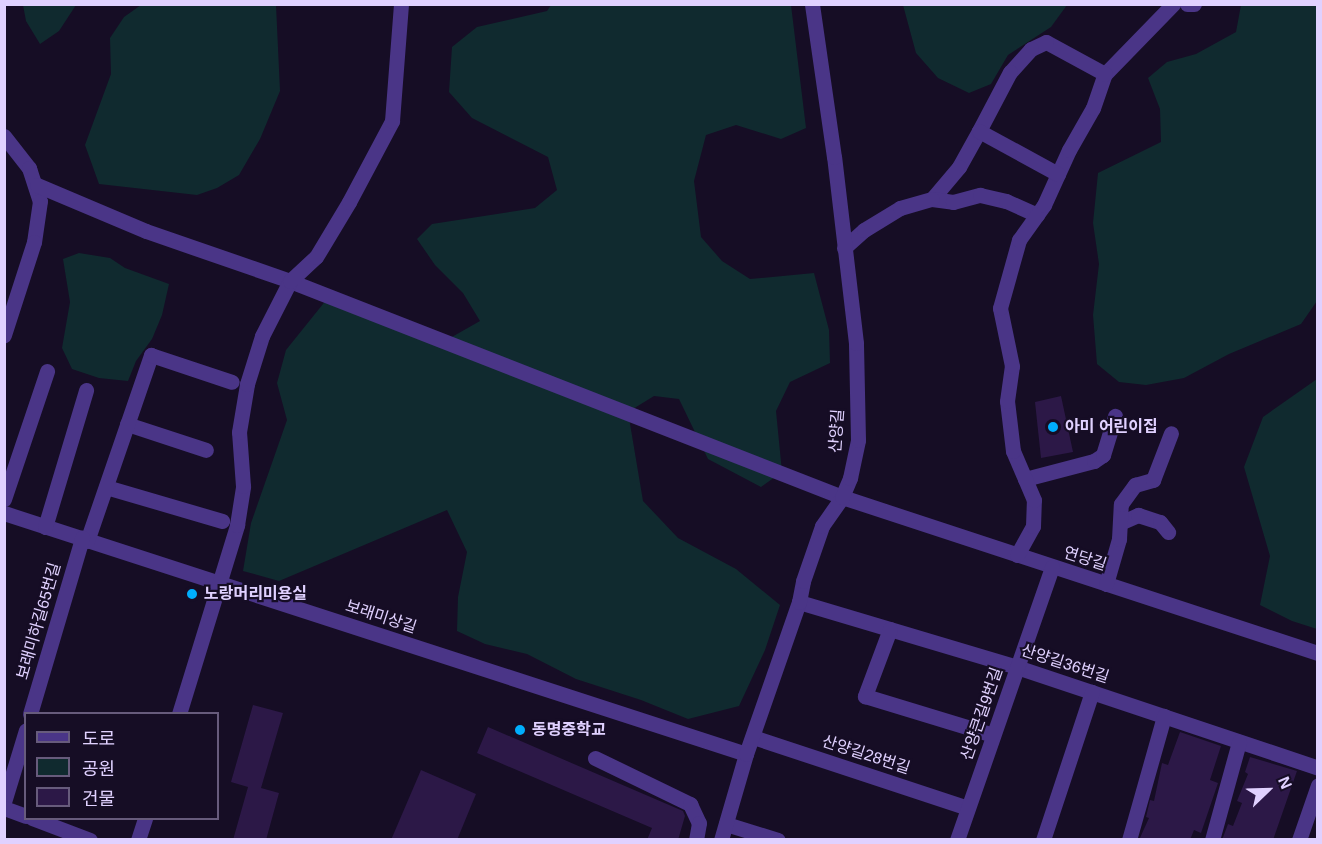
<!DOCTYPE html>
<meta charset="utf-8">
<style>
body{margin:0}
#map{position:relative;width:1322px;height:844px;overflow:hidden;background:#160d25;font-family:Arial,"Noto Sans KR",sans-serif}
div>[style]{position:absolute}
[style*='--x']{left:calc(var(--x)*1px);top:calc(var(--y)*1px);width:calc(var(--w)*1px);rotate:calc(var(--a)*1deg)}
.green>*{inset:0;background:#102a2f}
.building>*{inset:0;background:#2c1847}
.minor>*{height:15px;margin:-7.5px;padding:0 7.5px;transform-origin:7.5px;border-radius:7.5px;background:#4a3587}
.dots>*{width:16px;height:16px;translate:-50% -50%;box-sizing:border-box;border:3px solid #160d25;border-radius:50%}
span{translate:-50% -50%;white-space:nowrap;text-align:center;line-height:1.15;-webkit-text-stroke:4.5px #160d25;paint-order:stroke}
.poi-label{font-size:16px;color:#e0d1ff;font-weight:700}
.left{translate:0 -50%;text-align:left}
.street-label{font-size:16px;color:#e0d1ff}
.frame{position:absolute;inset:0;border:6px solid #e0d1ff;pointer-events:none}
.legend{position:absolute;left:24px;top:712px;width:195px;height:108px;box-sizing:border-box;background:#160d25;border:2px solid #675b7c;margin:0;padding:8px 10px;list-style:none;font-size:18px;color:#e0d1ff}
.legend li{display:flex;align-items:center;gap:12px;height:30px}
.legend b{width:30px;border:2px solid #675b7c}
.north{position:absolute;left:1238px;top:760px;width:60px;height:60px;-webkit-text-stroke:4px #160d25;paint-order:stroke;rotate:67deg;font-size:16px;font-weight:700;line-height:24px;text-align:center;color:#e0d1ff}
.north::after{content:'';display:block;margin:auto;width:21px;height:27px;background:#e0d1ff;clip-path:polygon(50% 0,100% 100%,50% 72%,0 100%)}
</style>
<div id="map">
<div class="green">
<div style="clip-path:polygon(23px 5px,23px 4px,76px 5px,59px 31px,40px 44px,26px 21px)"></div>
<div style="clip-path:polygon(141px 5px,276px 5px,280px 91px,260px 139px,239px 175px,217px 188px,197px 195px,99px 184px,85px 145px,111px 74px,110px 38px,124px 17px)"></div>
<div style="clip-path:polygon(551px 5px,791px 5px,806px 128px,781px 139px,736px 125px,706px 135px,694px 181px,701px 237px,722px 261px,750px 279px,814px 273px,829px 330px,830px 363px,790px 382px,776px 411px,782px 472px,761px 487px,708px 459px,679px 399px,654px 396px,628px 412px,643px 501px,678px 538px,736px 569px,780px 605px,765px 650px,739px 706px,688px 719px,641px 700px,576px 679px,527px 654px,485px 644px,457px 631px,458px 597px,467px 552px,447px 510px,279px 581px,243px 571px,251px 523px,287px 420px,277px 383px,286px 350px,327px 299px,436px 346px,480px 321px,463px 293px,435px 265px,417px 239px,432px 224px,535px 208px,557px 190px,548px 157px,472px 118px,449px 92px,452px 47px,477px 27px,547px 11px)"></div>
<div style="clip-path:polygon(903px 5px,903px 4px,1067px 5px,1051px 27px,1008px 55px,991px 84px,969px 93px,938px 78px,916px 53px)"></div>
<div style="clip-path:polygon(1241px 5px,1317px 5px,1317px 301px,1301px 324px,1229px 354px,1184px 378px,1146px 385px,1119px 382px,1097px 364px,1093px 315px,1099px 264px,1093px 223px,1098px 173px,1161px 142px,1160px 109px,1148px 78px,1167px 62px,1196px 54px,1236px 32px)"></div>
<div style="clip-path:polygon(79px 253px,110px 258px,125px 268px,169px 284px,162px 315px,152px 339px,136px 361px,128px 381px,99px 378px,72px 369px,62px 348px,70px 302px,63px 259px)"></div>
<div style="clip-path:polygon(1317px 379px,1317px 629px,1292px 621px,1260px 605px,1270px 556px,1244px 467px,1263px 417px)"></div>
</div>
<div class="building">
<div style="clip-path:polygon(1061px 396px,1073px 452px,1041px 458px,1035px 402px)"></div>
<div style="clip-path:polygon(253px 705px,283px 713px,261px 788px,279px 793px,266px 840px,233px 840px,248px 787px,231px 782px)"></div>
<div style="clip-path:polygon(488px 727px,683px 811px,685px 816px,678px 840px,647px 840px,652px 828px,477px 753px)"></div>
<div style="clip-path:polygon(1180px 732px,1221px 746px,1210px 780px,1218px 783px,1201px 833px,1194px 830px,1190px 840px,1139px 840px,1149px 818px,1146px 817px,1150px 800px,1154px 801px,1162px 763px,1168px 765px)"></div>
<div style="clip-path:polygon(1250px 757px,1297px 771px,1273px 840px,1222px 840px,1228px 824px,1233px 826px,1242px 803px,1237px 801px,1248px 774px,1245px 772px)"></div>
<div style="clip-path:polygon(421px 770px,476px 794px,457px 840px,391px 840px)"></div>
</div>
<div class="minor">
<div style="--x:1187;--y:4;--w:7;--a:0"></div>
<div style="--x:1105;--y:74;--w:98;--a:-45.8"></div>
<div style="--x:979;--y:131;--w:41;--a:119.1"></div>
<div style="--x:959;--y:167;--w:42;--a:130.2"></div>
<div style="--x:932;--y:199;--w:21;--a:8"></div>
<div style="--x:953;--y:202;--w:28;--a:-15"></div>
<div style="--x:980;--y:195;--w:27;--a:13"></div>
<div style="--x:1006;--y:201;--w:34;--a:24"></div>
<div style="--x:4;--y:136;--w:41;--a:52"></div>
<div style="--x:29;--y:168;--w:35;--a:72"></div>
<div style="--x:40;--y:201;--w:41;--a:98.3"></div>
<div style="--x:34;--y:242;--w:98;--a:107.9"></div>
<div style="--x:37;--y:185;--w:118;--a:22.9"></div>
<div style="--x:146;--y:231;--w:152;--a:19.1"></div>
<div style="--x:290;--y:281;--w:593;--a:21.37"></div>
<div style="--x:842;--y:497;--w:501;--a:18.15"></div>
<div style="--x:844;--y:248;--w:27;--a:-42"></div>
<div style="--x:864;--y:230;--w:42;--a:-31.4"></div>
<div style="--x:900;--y:208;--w:33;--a:-16"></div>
<div style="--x:127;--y:424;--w:83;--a:18.2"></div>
<div style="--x:1025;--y:479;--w:71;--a:-14.6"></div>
<div style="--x:1094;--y:461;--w:11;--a:-34"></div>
<div style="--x:1103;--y:455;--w:41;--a:-72.9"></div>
<div style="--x:106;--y:487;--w:121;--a:16.3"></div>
<div style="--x:4;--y:499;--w:135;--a:-71.4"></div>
<div style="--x:4;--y:513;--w:780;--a:17.99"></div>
<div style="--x:1120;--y:523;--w:20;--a:-24"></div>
<div style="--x:1138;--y:515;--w:23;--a:18"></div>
<div style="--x:1160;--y:522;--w:13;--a:51"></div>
<div style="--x:45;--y:527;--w:143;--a:-73.3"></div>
<div style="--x:87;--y:541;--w:197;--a:-71"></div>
<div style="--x:151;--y:355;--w:85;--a:18.4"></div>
<div style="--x:1017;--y:555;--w:33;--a:-61"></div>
<div style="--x:1033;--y:526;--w:26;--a:-88"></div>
<div style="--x:1034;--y:500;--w:53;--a:-113.2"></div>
<div style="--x:1013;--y:451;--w:50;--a:-96.8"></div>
<div style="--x:1007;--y:401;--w:35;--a:-82"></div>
<div style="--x:1012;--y:366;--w:59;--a:-101.7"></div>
<div style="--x:1000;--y:308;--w:71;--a:-74.4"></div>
<div style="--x:1019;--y:240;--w:43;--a:-54.5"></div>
<div style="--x:1044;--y:205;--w:60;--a:-65.6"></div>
<div style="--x:1069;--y:150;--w:48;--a:-60.3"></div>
<div style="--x:1093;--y:108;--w:36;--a:-71"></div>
<div style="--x:1105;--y:74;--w:67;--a:-151.5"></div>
<div style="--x:1046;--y:42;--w:17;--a:155"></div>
<div style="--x:1031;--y:49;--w:31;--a:132"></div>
<div style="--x:1010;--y:72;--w:67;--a:117.7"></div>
<div style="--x:979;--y:131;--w:90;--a:28.6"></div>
<div style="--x:1106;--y:584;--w:47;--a:-73.9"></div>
<div style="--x:1119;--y:539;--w:35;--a:-87"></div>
<div style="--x:1121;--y:504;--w:24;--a:-54"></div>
<div style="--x:1135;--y:485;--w:19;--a:-16"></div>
<div style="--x:1153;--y:480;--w:50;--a:-69"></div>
<div style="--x:799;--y:602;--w:227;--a:16.6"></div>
<div style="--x:1017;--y:667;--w:317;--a:18.5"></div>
<div style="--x:890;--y:629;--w:72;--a:110.5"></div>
<div style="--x:865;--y:696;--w:134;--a:16.9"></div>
<div style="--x:30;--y:714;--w:184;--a:-73.5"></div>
<div style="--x:179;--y:714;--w:198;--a:-72.9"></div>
<div style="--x:237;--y:525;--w:39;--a:-81"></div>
<div style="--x:243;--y:486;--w:54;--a:-94.2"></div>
<div style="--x:239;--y:432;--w:49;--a:-80.5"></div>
<div style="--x:247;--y:384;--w:50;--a:-72.6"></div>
<div style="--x:262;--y:336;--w:62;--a:-63"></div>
<div style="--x:290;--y:281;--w:35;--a:-43"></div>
<div style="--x:316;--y:257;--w:64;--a:-59"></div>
<div style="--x:349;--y:202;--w:92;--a:-62"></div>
<div style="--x:392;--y:121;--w:117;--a:-85.6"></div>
<div style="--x:753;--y:737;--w:226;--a:18.3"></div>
<div style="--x:595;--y:758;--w:106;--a:25.8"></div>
<div style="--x:690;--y:804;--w:21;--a:65"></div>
<div style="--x:699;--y:823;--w:17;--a:100"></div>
<div style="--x:4;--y:802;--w:75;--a:-73"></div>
<div style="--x:4;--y:808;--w:23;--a:20"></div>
<div style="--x:32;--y:818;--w:62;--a:20.8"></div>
<div style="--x:726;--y:824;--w:54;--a:17.1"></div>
<div style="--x:138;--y:840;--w:23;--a:-72"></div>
<div style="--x:721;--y:840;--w:90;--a:-73.8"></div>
<div style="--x:746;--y:754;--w:161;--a:-70.8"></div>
<div style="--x:799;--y:602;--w:21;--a:-79"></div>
<div style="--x:803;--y:581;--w:58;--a:-70.9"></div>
<div style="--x:822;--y:526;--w:35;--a:-55"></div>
<div style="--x:842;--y:497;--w:21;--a:-67"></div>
<div style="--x:850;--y:478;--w:39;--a:-78"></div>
<div style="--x:858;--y:440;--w:97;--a:-91.2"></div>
<div style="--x:856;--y:343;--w:187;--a:-96.7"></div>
<div style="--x:834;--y:157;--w:155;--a:-98.2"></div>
<div style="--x:957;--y:840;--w:289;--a:-70.8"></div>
<div style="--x:1043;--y:840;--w:156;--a:-71.7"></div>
<div style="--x:1129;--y:840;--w:129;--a:-74.2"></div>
<div style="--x:1212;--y:840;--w:102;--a:-74.6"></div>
<div style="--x:1299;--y:840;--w:58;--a:-70.9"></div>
</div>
<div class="dots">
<div style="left:1053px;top:427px;background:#00aefc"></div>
<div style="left:192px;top:594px;background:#00aefc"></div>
<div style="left:520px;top:730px;background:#00aefc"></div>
</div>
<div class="poi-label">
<span class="left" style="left:1065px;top:427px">아미 어린이집</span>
<span class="left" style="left:204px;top:594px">노랑머리미용실</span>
<span class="left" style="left:532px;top:730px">동명중학교</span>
</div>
<div class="street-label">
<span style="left:837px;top:431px;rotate:-86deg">산양길</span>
<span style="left:1085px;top:559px;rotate:18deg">연당길</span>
<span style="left:381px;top:617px;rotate:18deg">보래미상길</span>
<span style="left:39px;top:621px;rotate:-74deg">보래미하길65번길</span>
<span style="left:1065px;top:664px;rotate:18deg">산양길36번길</span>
<span style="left:982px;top:714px;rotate:-71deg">산양큰길9번길</span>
<span style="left:866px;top:755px;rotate:18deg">산양길28번길</span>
</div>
<div class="frame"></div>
<ul class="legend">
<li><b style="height:8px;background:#4a3587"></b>도로</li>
<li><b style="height:16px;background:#102a2f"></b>공원</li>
<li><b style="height:16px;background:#2c1847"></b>건물</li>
</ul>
<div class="north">N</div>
</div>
